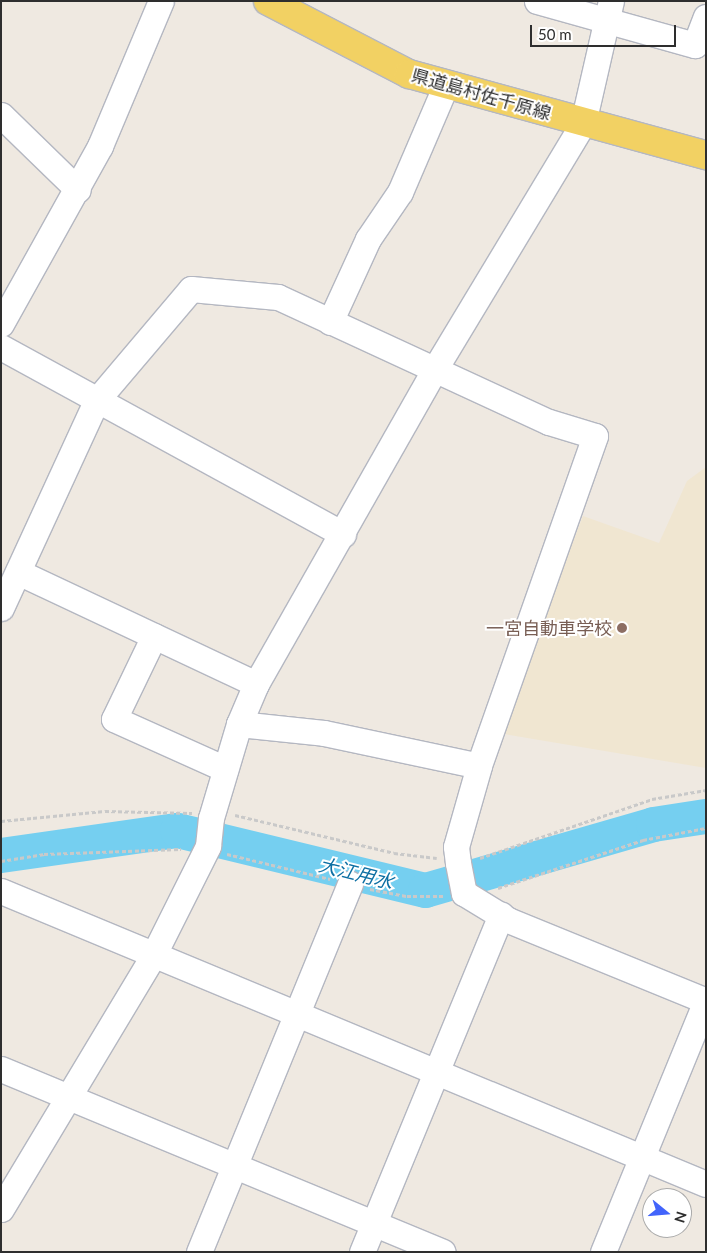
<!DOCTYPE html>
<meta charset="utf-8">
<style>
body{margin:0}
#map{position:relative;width:707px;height:1253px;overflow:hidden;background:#efe9e1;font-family:Lato,"Noto Sans JP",sans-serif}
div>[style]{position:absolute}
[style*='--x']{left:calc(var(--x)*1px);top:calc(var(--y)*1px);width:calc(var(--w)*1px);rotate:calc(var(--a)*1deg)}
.education>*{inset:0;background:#f0e6d1}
.river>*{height:35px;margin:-17.5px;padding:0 17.5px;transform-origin:17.5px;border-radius:17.5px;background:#75cff0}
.path>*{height:3px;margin-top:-1.5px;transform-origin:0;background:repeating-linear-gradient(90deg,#c9c9c9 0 4px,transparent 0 6.5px)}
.roads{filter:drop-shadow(1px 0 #b4b7c1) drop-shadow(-1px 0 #b4b7c1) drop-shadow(0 1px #b4b7c1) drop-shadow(0 -1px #b4b7c1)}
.minor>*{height:25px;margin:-12.5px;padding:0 12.5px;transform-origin:12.5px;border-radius:12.5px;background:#fff}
.major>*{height:28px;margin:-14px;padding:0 14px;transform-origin:14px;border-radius:14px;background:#f2d163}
.dots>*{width:14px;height:14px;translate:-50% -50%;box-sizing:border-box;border:2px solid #fff;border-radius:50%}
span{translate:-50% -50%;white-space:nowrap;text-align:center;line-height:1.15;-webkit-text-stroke:4px #fff;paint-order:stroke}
.street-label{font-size:18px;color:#2e2e2e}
.education-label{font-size:18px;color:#785e54}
.right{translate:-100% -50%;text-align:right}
.water-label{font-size:19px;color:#0d6fa3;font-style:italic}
.frame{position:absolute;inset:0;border:2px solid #2e2e2e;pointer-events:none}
.north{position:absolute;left:642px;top:1188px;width:50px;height:50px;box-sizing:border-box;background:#fff;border:1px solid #ababab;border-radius:50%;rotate:107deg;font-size:14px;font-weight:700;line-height:20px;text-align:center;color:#2e2e2e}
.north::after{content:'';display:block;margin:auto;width:18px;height:22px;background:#4264fb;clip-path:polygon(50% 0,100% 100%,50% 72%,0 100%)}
.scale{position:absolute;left:530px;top:25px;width:146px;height:22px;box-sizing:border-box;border:2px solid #2e2e2e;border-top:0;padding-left:6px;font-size:15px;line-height:18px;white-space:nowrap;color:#2e2e2e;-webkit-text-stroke:4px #fff;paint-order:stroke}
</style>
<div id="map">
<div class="education">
<div style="clip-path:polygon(706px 467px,706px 768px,498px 733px,583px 516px,659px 543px,687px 481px)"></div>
</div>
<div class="river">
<div style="--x:1;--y:855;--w:178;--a:-8.1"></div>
<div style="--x:177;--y:830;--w:255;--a:13.6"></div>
<div style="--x:425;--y:890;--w:237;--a:-16.1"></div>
<div style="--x:653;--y:824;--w:54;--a:-8.6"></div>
</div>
<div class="path">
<div style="--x:235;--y:815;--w:163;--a:13.4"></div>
<div style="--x:394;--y:853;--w:43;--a:6.6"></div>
<div style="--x:1;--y:821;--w:104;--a:-5.5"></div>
<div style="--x:105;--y:811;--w:87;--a:1.3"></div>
<div style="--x:227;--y:854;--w:106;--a:13.6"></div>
<div style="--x:480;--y:858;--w:182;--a:-18.9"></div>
<div style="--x:652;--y:799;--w:55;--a:-9.5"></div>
<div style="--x:1;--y:861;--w:44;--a:-9.2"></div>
<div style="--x:44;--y:854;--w:137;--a:-2.1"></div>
<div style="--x:498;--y:888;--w:153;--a:-18.3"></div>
<div style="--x:643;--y:840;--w:64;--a:-10.8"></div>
<div style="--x:370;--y:889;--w:38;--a:11"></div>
<div style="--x:407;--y:896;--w:36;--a:0"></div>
</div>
<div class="roads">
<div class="minor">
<div style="--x:537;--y:1;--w:164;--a:15.6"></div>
<div style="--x:695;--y:45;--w:30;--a:-69"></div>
<div style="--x:1;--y:115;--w:107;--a:44.2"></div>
<div style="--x:330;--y:322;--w:91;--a:-65.4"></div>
<div style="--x:368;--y:239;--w:57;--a:-55.8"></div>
<div style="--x:400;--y:192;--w:114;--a:-66.8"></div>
<div style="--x:1;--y:324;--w:204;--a:-60.9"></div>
<div style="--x:100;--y:146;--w:157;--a:-67.2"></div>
<div style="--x:1;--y:347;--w:390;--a:28.7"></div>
<div style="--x:18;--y:572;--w:263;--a:25.2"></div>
<div style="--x:1;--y:608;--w:228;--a:-65.3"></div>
<div style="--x:96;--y:401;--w:147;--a:-49.7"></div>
<div style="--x:191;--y:289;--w:87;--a:5.3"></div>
<div style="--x:278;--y:297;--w:298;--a:24.8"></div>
<div style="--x:549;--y:422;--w:48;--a:16.9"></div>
<div style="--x:595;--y:436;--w:350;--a:109.4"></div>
<div style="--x:479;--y:766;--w:84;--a:105.9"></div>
<div style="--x:456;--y:847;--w:16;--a:83"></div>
<div style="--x:458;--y:863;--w:31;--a:79"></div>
<div style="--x:464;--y:893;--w:52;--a:31.5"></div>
<div style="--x:508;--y:920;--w:214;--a:22.2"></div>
<div style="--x:154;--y:636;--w:92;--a:115.7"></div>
<div style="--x:114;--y:719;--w:122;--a:24.2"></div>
<div style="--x:239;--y:724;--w:85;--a:6"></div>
<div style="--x:324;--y:733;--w:158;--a:12"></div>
<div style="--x:1;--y:891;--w:763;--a:22.57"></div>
<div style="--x:1;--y:1069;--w:478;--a:22.5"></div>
<div style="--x:1;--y:1209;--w:297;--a:-59"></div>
<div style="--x:154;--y:954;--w:121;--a:-63.4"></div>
<div style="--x:208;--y:846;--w:28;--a:-84"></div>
<div style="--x:211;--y:818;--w:98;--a:-73.4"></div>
<div style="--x:239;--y:724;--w:43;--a:-67"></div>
<div style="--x:256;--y:684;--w:365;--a:-60.4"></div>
<div style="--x:436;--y:367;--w:285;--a:-58.9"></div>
<div style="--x:583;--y:123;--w:125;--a:-77.1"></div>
<div style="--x:199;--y:1252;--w:398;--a:-67.7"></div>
<div style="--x:362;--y:1252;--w:365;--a:-67.6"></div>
<div style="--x:603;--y:1252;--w:271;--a:-67.7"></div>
</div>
<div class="major">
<div style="--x:268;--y:1;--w:159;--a:27.4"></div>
<div style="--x:409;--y:74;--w:308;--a:15.3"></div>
</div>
</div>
<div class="dots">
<div style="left:622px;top:628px;background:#8d6e63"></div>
</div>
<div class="street-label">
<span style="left:481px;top:94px;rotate:16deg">県道島村佐千原線</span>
</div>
<div class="education-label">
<span class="right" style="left:612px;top:628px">一宮自動車学校</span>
</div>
<div class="water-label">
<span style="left:356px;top:873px;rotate:14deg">大江用水</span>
</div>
<div class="frame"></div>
<div class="north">N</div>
<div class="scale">50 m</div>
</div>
